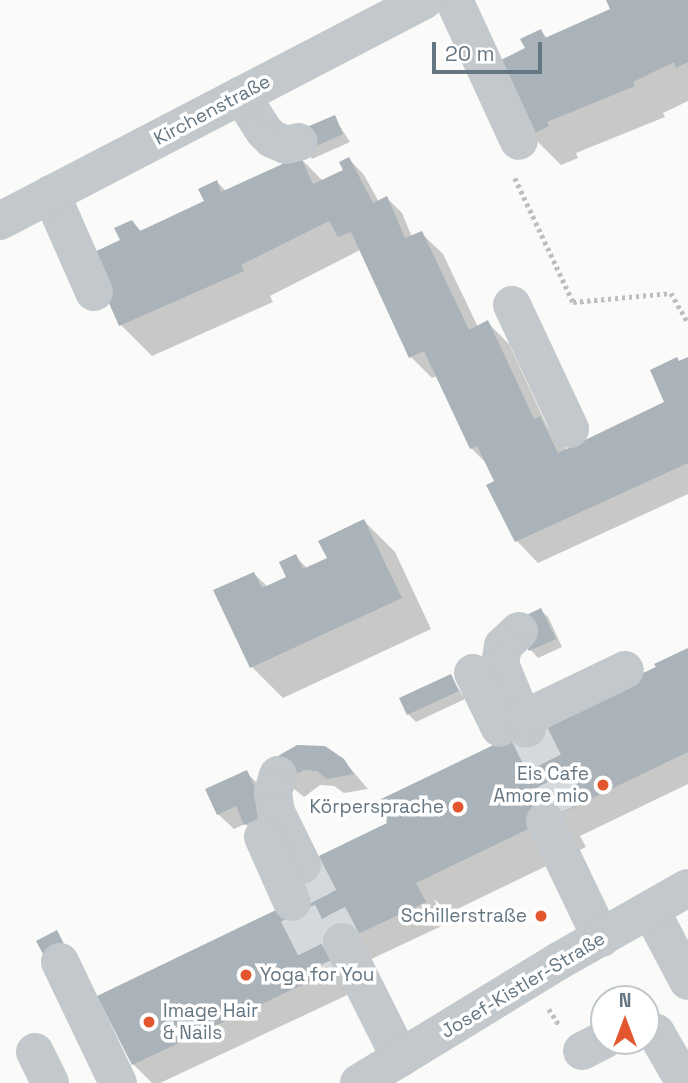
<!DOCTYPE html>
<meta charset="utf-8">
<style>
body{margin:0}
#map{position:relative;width:688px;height:1083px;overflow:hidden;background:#fafaf8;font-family:"Space Grotesk",sans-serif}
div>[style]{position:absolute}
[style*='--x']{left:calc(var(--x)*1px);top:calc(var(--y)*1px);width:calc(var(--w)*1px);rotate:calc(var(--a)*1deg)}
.shadow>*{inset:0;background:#0003}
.building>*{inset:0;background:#aab3b9}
.minor-tunnel>*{height:38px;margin-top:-19px;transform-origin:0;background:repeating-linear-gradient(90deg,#d5d9db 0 38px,transparent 0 57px)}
.path>*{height:4.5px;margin-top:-2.25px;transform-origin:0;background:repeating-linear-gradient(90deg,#bbbfc2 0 3.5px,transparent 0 7px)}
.minor>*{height:38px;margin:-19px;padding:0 19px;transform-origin:19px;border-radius:19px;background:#c3c8cc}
.dots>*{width:19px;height:19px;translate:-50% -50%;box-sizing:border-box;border:4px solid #fff;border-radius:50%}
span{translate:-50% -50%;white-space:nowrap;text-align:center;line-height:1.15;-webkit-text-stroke:7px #fff;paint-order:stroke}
.street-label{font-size:19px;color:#657683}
.poi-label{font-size:19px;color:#657683}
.right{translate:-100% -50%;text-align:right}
.left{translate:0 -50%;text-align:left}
.north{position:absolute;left:590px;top:985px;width:70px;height:70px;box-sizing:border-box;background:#fff;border:2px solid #c1c8cd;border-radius:50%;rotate:0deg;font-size:19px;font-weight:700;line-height:28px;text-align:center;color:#657683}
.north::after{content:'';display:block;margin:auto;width:24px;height:32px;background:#e4572e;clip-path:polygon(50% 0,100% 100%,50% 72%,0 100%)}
.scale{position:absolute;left:432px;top:42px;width:110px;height:32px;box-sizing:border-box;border:4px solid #657683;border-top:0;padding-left:9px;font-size:21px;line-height:24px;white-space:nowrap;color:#657683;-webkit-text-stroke:5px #fff;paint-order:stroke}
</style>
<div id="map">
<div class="shadow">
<div style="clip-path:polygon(609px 0,688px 0,688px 101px,663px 113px,665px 117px,576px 153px,578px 158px,561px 165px,530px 134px,527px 49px,541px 31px,548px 39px,612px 10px)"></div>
<div style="clip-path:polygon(334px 117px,350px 142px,312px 159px,305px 151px)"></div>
<div style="clip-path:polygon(300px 158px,323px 181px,345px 170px,349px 159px,364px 175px,379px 202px,387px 198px,402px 213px,412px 237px,421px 233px,443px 254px,478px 327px,487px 322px,509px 344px,547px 426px,561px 440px,567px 451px,666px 402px,680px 363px,688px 359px,688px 494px,538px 563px,517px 541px,489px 485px,496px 482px,487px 464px,471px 448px,437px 376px,432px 378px,411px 357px,362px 249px,270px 296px,273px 302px,152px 356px,121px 325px,122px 241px,132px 222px,142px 232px,206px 202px,217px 182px,226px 191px)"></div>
<div style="clip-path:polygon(364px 521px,395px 552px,431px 629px,283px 698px,252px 667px,216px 591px,254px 574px,268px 587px,289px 578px,295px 556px,308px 569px,329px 559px)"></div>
<div style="clip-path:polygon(540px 610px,548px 617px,562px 647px,538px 658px,531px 650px,516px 622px)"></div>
<div style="clip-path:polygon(688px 651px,688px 784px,580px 836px,586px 847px,449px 913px,434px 899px,446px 924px,350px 969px,358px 990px,160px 1083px,152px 1083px,133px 1064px,387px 825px,516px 736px)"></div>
<div style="clip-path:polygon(450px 676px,465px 699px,416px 722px,408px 714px)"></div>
<div style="clip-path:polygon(279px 757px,343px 760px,368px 789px,344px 793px,334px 786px,320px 785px,304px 797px,288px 784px)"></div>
<div style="clip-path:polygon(246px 772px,262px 788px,261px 839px,245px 824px,234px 829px,218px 814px)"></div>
</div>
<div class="building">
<div style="clip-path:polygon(606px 0,688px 0,688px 62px,676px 68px,674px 62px,633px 82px,635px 86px,547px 122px,549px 126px,529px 136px,495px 63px,525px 48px,520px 39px,541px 29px,545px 38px,610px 9px)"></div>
<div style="clip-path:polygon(335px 115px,343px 134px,303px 152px,295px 132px)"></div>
<div style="clip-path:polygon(300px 156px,313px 184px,343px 170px,339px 162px,349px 157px,373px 203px,387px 196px,405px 238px,422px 231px,469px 330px,488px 320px,534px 419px,540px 416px,558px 453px,664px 402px,650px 370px,677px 357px,679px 361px,688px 357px,688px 463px,515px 542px,486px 485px,494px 481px,477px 446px,470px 449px,424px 351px,409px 358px,351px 232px,338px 237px,329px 221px,241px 265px,244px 271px,119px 326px,88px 255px,120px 240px,114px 228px,132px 220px,140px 231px,204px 201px,198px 189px,217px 180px,221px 192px)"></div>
<div style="clip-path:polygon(364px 519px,402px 598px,250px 668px,213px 590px,254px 572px,262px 588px,286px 577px,279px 562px,296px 554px,303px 569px,327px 558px,318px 541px)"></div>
<div style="clip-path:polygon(541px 608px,556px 639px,529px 651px,514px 621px)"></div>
<div style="clip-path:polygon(688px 648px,688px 752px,416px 883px,426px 902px,330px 947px,338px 968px,132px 1065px,97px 996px,307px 895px,294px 868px,387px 823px,377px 801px,656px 667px,654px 664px)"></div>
<div style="clip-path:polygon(451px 674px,459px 691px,407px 715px,399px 698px)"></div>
<div style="clip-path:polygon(297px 745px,325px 746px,344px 759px,354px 774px,327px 779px,317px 771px,304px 770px,292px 776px,270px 769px,278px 756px)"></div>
<div style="clip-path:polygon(247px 770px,267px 815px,244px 825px,236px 806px,217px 815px,205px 789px)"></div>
<div style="clip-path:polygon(57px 930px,71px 958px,50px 967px,36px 941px)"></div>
</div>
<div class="minor-tunnel">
<div style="--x:527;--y:729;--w:90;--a:63.7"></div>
<div style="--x:302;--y:865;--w:87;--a:62.5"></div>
<div style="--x:298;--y:913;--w:67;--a:63.4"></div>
</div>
<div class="path">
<div style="--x:515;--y:178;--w:137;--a:64.9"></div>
<div style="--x:573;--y:302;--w:98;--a:-5.2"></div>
<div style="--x:671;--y:293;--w:34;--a:60"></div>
<div style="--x:549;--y:1009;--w:19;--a:58"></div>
</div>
<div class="minor">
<div style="--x:454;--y:0;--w:155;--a:65.3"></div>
<div style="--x:241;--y:95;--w:43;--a:57.4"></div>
<div style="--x:264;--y:131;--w:11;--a:45"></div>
<div style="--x:272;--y:139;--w:15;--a:23"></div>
<div style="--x:286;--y:145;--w:13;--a:-13"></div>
<div style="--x:51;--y:194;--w:107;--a:66.3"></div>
<div style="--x:0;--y:221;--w:478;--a:-27.5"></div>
<div style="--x:512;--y:305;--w:137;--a:64.9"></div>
<div style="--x:519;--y:631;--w:22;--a:137"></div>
<div style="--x:503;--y:646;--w:18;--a:99"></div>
<div style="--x:500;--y:664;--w:70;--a:67.4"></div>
<div style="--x:473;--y:673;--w:61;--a:63.9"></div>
<div style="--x:523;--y:719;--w:113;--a:-25.7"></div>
<div style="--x:278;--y:775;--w:19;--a:106"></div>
<div style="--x:273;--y:793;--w:19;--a:81"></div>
<div style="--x:276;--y:812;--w:59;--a:63.9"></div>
<div style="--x:545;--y:821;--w:130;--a:64.4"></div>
<div style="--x:263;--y:837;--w:71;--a:66"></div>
<div style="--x:651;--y:911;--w:79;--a:62.1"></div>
<div style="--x:342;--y:942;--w:130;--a:63.4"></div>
<div style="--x:60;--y:962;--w:134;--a:64.4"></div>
<div style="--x:646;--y:1029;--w:11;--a:22"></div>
<div style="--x:656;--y:1033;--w:58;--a:59.9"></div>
<div style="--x:582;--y:1051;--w:25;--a:-27"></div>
<div style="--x:35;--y:1052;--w:34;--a:64"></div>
<div style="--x:359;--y:1083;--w:232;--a:-31.4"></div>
<div style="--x:557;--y:962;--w:150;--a:-29.5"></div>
</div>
<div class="dots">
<div style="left:603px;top:785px;background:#e4572e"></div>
<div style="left:458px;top:807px;background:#e4572e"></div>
<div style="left:541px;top:916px;background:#e4572e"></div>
<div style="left:246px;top:975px;background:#e4572e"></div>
<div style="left:149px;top:1022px;background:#e4572e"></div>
</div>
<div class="street-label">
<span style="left:212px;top:110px;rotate:-28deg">Kirchenstraße</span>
<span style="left:523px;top:985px;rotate:-31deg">Josef-Kistler-Straße</span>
</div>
<div class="poi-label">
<span class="right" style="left:589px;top:785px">Eis Cafe<br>Amore mio</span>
<span class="right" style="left:444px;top:807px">Körpersprache</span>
<span class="right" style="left:527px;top:916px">Schillerstraße</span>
<span class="left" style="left:260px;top:975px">Yoga for You</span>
<span class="left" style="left:163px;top:1022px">Image Hair<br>&amp; Nails</span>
</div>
<div class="north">N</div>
<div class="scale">20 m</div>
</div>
